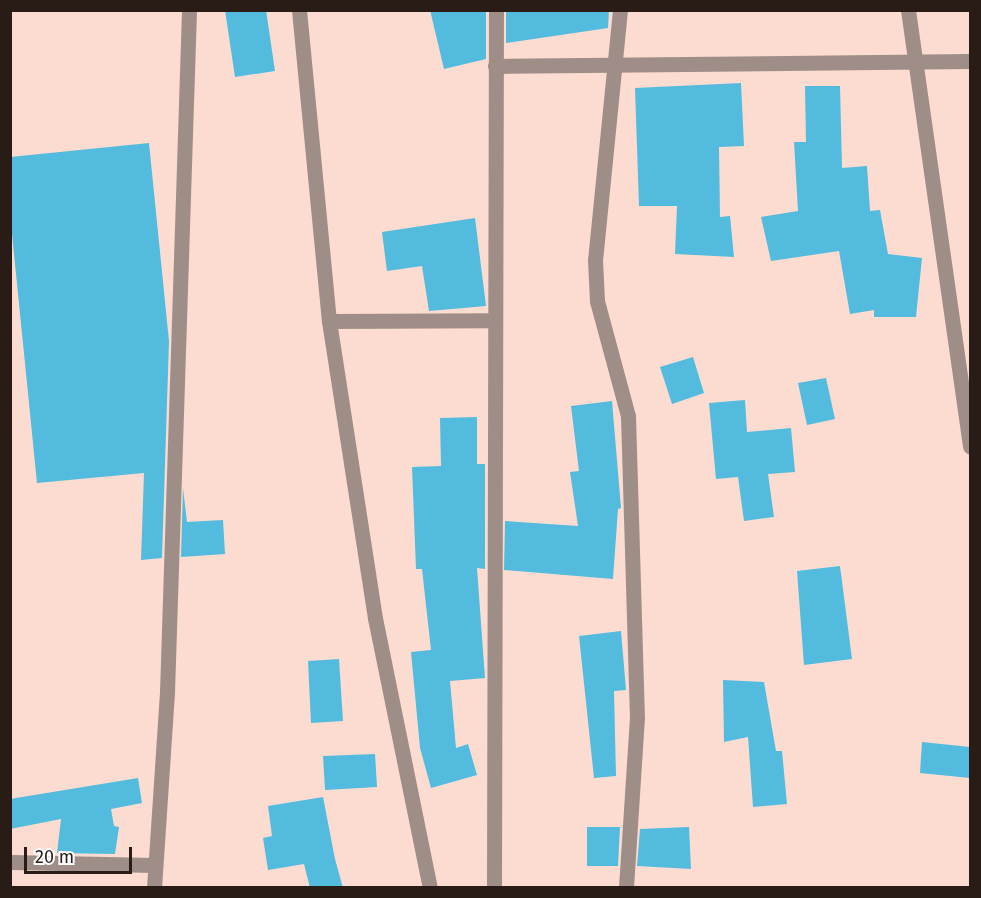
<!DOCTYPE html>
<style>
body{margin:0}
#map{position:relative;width:981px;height:898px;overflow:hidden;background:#fcdcd0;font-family:"Fira Sans",sans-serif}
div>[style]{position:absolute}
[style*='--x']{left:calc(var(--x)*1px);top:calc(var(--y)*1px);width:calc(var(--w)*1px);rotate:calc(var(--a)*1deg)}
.building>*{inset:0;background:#53bbde}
.minor>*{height:15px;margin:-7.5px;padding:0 7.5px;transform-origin:7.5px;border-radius:7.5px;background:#9f8e88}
span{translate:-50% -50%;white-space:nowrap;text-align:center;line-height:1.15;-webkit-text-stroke:5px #fff;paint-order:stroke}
.frame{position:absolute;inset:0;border:12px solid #291b16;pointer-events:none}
.scale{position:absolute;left:24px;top:847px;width:108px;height:27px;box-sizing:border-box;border:3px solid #291b16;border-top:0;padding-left:8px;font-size:18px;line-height:21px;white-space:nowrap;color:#291b16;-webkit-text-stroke:4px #fff;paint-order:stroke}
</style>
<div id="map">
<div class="building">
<div style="clip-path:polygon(225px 10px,266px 10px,275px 71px,235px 77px)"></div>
<div style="clip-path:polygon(430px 10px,486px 10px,486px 59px,444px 69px)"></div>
<div style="clip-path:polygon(506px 10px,609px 10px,608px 28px,506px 43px)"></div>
<div style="clip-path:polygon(741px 83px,744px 146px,719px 147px,720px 217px,730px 216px,734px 257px,675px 254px,677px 206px,639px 206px,635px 88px)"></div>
<div style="clip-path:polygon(805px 86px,840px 86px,842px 168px,867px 166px,870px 211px,880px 210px,888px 254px,922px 258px,916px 317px,874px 317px,874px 310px,850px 314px,839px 251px,771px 261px,761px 217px,798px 211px,794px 142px,806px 142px)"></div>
<div style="clip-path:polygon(149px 143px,169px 341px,162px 558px,141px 560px,144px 473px,37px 483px,10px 214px,10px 157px)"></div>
<div style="clip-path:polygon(475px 218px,486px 306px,429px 311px,422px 266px,387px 271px,382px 232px)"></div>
<div style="clip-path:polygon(693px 357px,704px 393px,672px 404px,660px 367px)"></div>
<div style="clip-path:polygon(826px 378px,835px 419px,807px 425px,798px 383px)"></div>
<div style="clip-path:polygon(745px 400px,747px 432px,791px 428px,795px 472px,768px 474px,774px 517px,744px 521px,738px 477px,716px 479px,709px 403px)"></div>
<div style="clip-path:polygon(612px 401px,621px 508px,618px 509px,613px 579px,504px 570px,505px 521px,578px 526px,570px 472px,579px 471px,571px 406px)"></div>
<div style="clip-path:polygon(477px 417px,477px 464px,485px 464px,485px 569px,477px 568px,485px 678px,450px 681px,456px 748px,468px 744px,477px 775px,431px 788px,420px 748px,411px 652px,431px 650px,422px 569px,416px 569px,412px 467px,441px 466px,440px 418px)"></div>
<div style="clip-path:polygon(183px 488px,187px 522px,223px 520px,225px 554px,181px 557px)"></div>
<div style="clip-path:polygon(840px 566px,852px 659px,804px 665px,797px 571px)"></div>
<div style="clip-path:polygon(621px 631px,626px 690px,614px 691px,616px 776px,594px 778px,579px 636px)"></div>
<div style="clip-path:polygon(339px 659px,343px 721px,311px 723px,308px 661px)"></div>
<div style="clip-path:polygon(723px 680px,764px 682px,776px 751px,782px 751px,787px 804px,753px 807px,748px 737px,724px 742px)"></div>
<div style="clip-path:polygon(922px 742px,970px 747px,970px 778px,920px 773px)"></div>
<div style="clip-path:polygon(375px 754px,377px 787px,325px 790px,323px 756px)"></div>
<div style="clip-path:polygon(138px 778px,142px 803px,111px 809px,114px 826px,119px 827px,115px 854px,57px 853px,61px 819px,10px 829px,10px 799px)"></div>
<div style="clip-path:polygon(323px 797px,335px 859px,343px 888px,310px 888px,304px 864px,268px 870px,263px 838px,272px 836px,268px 806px)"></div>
<div style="clip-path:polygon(587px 827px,620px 827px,618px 866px,587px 866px)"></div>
<div style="clip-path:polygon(689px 827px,691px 869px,637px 866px,640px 829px)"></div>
</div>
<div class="minor">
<div style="--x:299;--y:10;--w:312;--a:84.5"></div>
<div style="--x:329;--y:321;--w:301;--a:81.2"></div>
<div style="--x:375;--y:618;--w:276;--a:78.5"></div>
<div style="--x:620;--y:10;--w:251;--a:95.7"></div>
<div style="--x:595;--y:260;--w:41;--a:87.2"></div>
<div style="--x:597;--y:301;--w:119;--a:74.9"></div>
<div style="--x:628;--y:416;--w:301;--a:88.3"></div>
<div style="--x:637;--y:717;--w:171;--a:93.7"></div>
<div style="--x:908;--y:10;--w:441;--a:81.9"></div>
<div style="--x:495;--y:66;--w:475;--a:-0.6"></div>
<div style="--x:329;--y:321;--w:165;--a:-0.3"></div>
<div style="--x:10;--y:862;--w:144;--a:1.2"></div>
<div style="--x:154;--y:888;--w:196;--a:-86.2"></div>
<div style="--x:167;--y:692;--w:682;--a:-88.15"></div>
<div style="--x:494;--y:888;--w:878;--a:-89.87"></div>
</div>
<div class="frame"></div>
<div class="scale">20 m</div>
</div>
